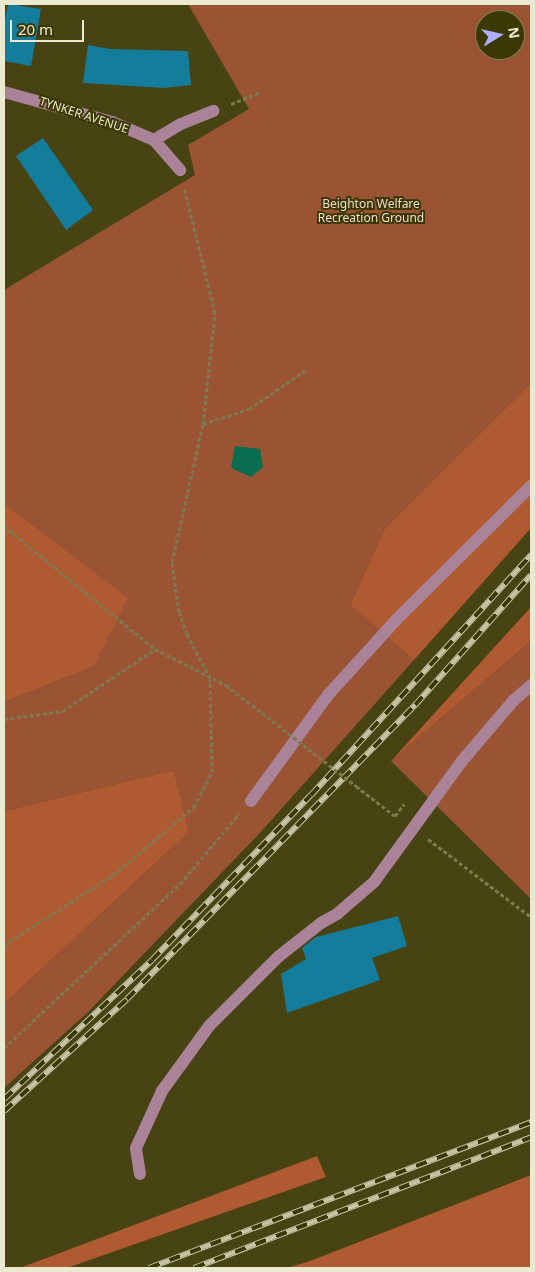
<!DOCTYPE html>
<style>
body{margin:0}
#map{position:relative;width:535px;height:1272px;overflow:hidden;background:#474312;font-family:"Noto Sans",sans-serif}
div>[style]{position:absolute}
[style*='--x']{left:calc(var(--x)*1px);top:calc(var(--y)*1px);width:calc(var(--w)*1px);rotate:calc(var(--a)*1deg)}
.green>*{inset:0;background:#9a5433}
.forest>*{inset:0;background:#af5a31}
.water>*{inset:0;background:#096e4f}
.building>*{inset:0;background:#157d9c}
.path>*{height:3px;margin-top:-1.5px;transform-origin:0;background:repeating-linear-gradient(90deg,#7d7a50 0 4px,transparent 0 6.5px)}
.minor>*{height:12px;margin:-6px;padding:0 6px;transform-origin:6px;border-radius:6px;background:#aa8399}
.rail>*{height:5.5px;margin-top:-2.75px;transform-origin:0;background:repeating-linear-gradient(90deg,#3c3804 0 11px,#c6c4a5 0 22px);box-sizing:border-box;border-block:1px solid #c6c4a5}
.path-bridge>*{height:3px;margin-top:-1.5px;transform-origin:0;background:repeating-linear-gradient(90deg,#7d7a50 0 4px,transparent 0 6.5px)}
span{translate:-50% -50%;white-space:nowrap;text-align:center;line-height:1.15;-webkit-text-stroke:4px #3c3804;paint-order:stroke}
.street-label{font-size:12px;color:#ebead0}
.park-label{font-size:12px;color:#f2d9cf}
.frame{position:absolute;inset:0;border:5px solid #ebead0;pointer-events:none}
.north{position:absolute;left:475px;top:10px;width:50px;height:50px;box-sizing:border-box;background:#3c3804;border:1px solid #827f56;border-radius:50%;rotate:81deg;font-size:14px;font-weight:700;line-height:20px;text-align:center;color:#ebead0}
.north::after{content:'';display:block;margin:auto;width:18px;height:22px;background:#afaefa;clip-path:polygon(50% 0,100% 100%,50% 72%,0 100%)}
.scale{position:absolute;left:10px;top:20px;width:74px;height:22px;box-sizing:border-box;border:2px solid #ebead0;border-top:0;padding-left:6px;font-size:15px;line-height:18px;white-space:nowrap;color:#ebead0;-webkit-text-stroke:4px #3c3804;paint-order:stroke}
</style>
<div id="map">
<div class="green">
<div style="clip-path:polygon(evenodd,188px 4px,531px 4px,531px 383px,385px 528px,350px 605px,414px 660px,258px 835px,88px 1012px,4px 1088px,4px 1004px,189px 832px,174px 770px,4px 811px,4px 702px,93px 667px,4px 504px,4px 290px,195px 175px,188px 145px,249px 109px,188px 4px,485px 20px,515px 20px,515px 50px,485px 50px,485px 20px)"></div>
<div style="clip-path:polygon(531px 641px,531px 899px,391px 761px)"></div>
</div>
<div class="forest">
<div style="clip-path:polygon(531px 383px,531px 528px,414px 660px,350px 605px,385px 528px)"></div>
<div style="clip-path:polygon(4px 504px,128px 598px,93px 667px,4px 702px)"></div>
<div style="clip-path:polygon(531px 607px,531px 641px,391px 761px)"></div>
<div style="clip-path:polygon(174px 770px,189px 832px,4px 1004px,4px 811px)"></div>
<div style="clip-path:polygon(317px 1156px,326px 1177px,67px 1268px,20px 1268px)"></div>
<div style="clip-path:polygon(531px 1175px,531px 1268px,287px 1268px,310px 1261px)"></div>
</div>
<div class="water">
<div style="clip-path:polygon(235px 446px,260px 449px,263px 467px,251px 477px,231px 468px)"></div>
</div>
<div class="building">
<div style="clip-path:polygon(8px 4px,41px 9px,31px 66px,4px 61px,4px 25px)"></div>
<div style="clip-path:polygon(88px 45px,110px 49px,188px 51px,191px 85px,164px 88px,83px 83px)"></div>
<div style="clip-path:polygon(43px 138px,93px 210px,66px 230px,16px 156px)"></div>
<div style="clip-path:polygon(398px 916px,407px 946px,372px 958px,380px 980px,287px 1013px,281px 974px,306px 959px,302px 948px,316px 937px)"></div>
</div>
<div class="path">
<div style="--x:231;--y:104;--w:31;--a:-22"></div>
<div style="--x:203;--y:424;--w:48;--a:-18.1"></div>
<div style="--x:249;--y:409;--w:69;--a:-34.4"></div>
<div style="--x:4;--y:526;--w:195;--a:39.2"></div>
<div style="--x:155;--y:649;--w:80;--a:26.9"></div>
<div style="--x:226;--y:685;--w:33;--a:38"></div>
<div style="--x:4;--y:719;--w:60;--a:-7.7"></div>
<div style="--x:63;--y:711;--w:111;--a:-34"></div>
<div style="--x:356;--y:786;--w:49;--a:37.6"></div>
<div style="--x:395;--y:816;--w:15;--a:-53"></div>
<div style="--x:428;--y:839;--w:129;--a:37.1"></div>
<div style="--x:4;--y:945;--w:130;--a:-32.7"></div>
<div style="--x:113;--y:875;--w:106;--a:-40"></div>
<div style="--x:194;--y:807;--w:39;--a:-63"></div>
<div style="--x:212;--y:772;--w:94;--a:-91.2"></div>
<div style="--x:210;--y:678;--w:50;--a:-117.6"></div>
<div style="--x:187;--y:634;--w:23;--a:-110"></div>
<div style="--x:179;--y:612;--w:50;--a:-98"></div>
<div style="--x:172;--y:562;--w:141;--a:-77.3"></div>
<div style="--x:203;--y:424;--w:112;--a:-83.8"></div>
<div style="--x:215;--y:313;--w:130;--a:-103.8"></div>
<div style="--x:4;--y:1048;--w:241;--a:-43"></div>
<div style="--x:180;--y:884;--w:92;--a:-49.9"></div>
</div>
<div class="minor">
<div style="--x:4;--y:92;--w:112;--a:15.5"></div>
<div style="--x:112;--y:122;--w:46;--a:23.2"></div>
<div style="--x:154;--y:140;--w:40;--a:49"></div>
<div style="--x:154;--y:140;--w:31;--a:-31"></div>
<div style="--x:181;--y:124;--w:35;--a:-22"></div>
<div style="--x:251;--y:801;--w:131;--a:-54"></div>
<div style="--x:328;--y:695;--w:100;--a:-47.8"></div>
<div style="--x:395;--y:621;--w:192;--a:-44.8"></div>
<div style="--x:140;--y:1174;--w:26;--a:-99"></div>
<div style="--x:136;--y:1148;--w:63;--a:-65.5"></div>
<div style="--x:162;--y:1091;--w:80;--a:-54.1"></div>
<div style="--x:209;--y:1026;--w:98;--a:-45"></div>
<div style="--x:278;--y:957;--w:55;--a:-38.3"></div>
<div style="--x:321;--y:923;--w:18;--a:-29"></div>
<div style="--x:337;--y:914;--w:49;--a:-40.9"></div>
<div style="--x:374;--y:882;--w:150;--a:-54"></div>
<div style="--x:462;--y:761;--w:80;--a:-49.6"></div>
<div style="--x:514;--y:700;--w:23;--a:-41"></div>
</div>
<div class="rail">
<div style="--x:4;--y:1099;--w:203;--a:-43.2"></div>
<div style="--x:152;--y:960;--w:229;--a:-46.1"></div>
<div style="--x:311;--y:795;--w:326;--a:-47.5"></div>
<div style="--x:4;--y:1111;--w:166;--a:-42.3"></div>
<div style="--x:127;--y:999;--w:412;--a:-45.6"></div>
<div style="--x:415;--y:705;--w:174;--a:-48.3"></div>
<div style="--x:149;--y:1268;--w:409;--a:-20.9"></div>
<div style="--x:194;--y:1268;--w:362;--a:-21.2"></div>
</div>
<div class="path-bridge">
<div style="--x:252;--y:705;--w:132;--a:37.9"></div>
</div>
<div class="street-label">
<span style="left:84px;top:115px;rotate:18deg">TYNKER AVENUE</span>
</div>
<div class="park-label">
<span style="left:371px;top:211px">Beighton Welfare<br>Recreation Ground</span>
</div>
<div class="frame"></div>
<div class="north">N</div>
<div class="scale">20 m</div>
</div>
